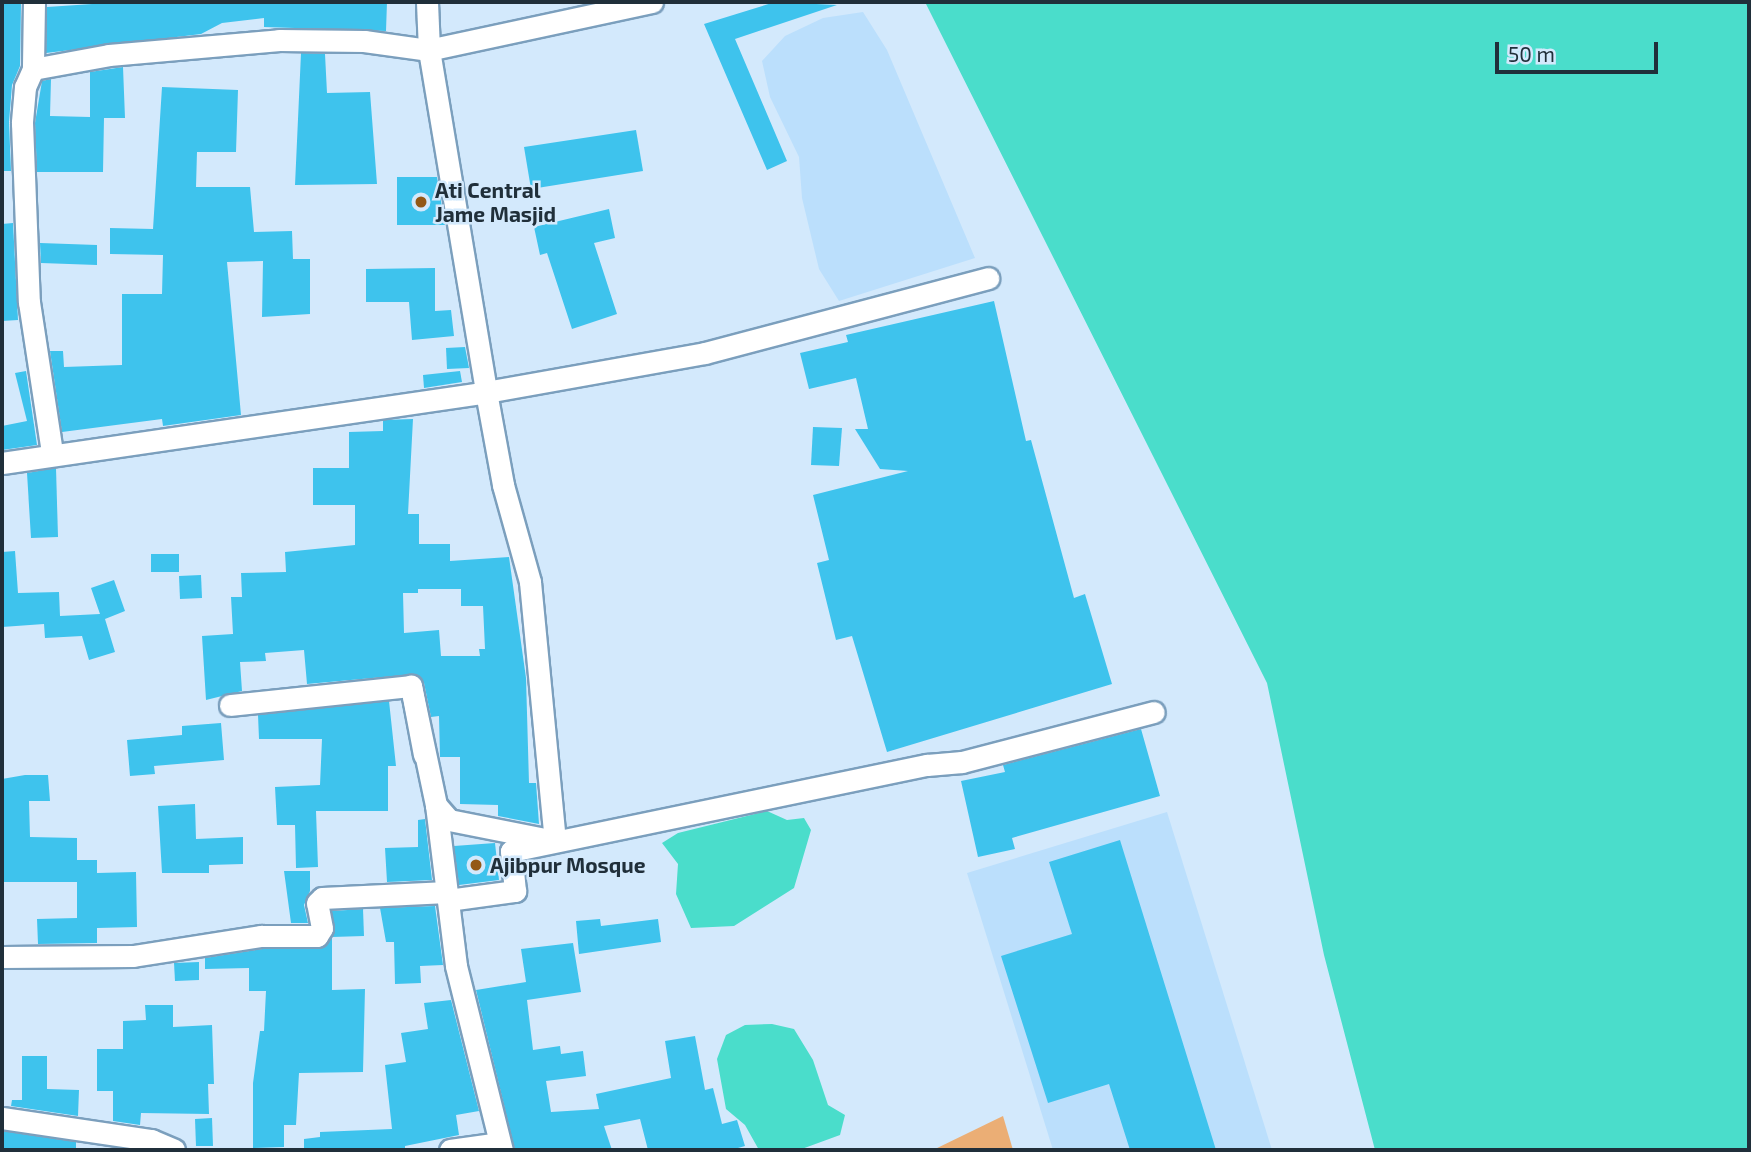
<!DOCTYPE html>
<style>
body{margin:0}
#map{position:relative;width:1751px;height:1152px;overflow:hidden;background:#d3e9fc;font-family:"Exo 2",sans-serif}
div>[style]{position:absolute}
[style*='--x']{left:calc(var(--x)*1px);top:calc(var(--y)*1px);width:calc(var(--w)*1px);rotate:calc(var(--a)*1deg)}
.built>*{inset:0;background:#bbdffc}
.green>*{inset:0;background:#ebae75}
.water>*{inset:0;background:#4addcb}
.building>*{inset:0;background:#3ec3ed}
.roads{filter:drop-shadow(2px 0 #7b9fbd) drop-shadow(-2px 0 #7b9fbd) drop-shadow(0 2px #7b9fbd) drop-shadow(0 -2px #7b9fbd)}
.minor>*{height:21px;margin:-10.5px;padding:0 10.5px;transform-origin:10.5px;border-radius:10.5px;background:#fff}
.dots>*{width:19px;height:19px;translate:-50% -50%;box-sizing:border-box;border:4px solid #d3e9fc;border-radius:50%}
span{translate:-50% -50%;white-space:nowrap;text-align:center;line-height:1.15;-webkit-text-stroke:5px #d3e9fc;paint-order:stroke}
.poi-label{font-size:21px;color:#202f3a;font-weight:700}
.left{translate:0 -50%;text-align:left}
.frame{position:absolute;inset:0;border:4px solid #202f3a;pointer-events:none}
.scale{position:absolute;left:1495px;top:42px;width:163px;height:32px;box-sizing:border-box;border:4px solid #202f3a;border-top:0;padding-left:9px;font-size:21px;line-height:24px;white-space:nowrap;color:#202f3a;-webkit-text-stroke:5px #d3e9fc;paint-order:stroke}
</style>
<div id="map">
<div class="built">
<div style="clip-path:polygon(863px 12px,887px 50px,975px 258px,839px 301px,819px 269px,802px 198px,799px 157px,770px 97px,762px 61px,785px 36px,823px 18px)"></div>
<div style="clip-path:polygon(1167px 812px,1272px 1150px,1053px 1150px,967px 873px)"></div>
</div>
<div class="green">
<div style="clip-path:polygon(1003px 1116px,1013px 1150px,933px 1150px)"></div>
</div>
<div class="water">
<div style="clip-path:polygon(925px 2px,1749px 2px,1749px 1150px,1375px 1150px,1324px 955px,1267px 683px)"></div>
<div style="clip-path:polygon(767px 811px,787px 820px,804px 818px,811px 830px,794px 888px,734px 926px,691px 928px,676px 894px,678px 864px,662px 843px,678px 833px)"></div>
<div style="clip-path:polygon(772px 1024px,794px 1029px,813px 1060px,828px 1105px,845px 1115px,840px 1135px,799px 1150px,759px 1150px,745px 1125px,726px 1109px,717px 1059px,726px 1035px,745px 1025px)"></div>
</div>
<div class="building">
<div style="clip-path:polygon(2px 2px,21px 2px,20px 66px,12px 85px,9px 122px,11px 171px,2px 171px)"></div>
<div style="clip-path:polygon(122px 2px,387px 2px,386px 31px,264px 27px,264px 18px,222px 23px,201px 34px,46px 53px,47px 7px)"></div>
<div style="clip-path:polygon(775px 2px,837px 5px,735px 39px,787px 161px,767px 170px,704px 24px)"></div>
<div style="clip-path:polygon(301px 53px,325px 54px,327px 93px,370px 92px,377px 184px,295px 185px)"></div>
<div style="clip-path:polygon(123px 67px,125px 118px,99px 118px,104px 118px,103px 172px,37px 172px,35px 123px,42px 81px,51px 79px,50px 116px,90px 117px,90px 72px)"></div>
<div style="clip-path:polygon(162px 87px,238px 90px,236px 152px,197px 152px,196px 187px,250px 187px,254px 232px,292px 231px,293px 259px,310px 259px,310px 314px,262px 317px,263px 261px,227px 262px,241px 415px,163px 426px,162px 419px,62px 432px,50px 351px,63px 351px,64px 367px,122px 365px,122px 294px,162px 294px,163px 255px,110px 254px,110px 228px,153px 229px)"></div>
<div style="clip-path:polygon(636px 130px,643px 171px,531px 189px,524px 147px)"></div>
<div style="clip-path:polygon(397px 177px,437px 177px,445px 225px,397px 225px)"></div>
<div style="clip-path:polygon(609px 209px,615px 238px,594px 243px,617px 314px,572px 329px,547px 253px,540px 255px,534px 227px)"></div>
<div style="clip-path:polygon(13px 223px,18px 320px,2px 321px,2px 224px)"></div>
<div style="clip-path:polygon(40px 243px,97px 245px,97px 265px,41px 263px)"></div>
<div style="clip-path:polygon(435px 268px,435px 311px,451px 310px,454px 336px,412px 340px,409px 302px,366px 302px,366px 269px)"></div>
<div style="clip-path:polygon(994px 301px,1026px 441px,1031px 440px,1074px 598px,1085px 594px,1112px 684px,887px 752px,852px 636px,836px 640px,817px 563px,829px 560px,813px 495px,908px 471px,880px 469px,855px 429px,868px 429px,856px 378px,809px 389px,800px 353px,848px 342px,846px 335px)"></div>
<div style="clip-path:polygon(465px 347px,469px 368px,447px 369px,446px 348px)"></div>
<div style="clip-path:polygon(26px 371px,37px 445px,2px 450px,2px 426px,27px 421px,15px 373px)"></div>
<div style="clip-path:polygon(460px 371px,462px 382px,424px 388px,423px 375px)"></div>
<div style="clip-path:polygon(evenodd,413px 419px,408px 514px,419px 514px,419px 544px,450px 544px,450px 561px,509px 557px,526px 678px,529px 783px,536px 783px,539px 824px,498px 816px,498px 805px,460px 804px,460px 757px,440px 757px,439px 716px,431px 717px,424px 683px,416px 674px,307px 684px,304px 650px,265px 653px,266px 661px,240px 662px,242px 691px,206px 700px,202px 636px,233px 634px,231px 597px,242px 597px,241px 573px,286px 572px,285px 552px,355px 545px,355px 505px,313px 505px,313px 468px,349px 468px,349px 432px,383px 431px,383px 420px,413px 419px,418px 589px,461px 589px,461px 606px,483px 606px,485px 649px,479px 649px,480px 656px,441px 656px,439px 630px,404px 633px,403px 593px,418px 593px,418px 589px)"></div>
<div style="clip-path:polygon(813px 427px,842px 428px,839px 466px,811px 465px)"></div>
<div style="clip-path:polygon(56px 468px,58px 537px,31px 538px,27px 473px)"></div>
<div style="clip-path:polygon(15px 551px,18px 593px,59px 592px,60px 616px,100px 614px,91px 588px,114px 580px,125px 611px,105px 619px,115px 652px,89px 660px,82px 636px,45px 638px,44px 624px,2px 627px,2px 552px)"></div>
<div style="clip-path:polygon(151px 554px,179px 554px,179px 572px,151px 572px)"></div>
<div style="clip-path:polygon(201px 575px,202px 598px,180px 599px,179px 576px)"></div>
<div style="clip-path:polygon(389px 701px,396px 766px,388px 766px,388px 811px,316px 811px,318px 867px,296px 868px,295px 825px,277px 825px,275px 787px,320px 785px,322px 739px,259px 739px,258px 715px)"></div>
<div style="clip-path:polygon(221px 723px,224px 760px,154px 766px,155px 774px,130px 776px,127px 740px,182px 735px,182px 726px)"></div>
<div style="clip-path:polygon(1141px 729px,1160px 796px,1012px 838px,1015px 849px,978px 857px,961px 781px,1005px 772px,1003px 765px)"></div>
<div style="clip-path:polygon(25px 775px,48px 775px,50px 801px,29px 801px,30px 837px,77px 838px,77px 860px,97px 860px,97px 873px,136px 872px,137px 927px,97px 928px,97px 943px,38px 944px,37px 919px,77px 918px,77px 882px,3px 882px,2px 779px)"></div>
<div style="clip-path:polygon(195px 804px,196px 839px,243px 837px,243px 864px,209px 865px,209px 873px,162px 873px,158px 806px)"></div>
<div style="clip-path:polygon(425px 819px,432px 880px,387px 882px,385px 848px,418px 847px,418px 820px)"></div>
<div style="clip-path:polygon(1120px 840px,1216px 1150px,1130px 1150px,1109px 1084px,1048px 1103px,1001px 956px,1072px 934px,1049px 862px)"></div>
<div style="clip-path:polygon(495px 843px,499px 880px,459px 885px,454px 846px)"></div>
<div style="clip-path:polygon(284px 871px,310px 871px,310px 891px,304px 905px,308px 923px,291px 923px)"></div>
<div style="clip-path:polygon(435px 906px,443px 965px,420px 966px,421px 983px,395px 984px,394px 942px,386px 942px,380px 908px)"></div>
<div style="clip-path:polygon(363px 909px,364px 936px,332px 937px,332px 911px)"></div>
<div style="clip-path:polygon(600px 919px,601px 926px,658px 919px,661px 942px,579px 954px,576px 921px)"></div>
<div style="clip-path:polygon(332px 937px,332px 990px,365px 989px,363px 1072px,299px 1073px,296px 1125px,284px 1125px,284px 1147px,253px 1148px,253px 1083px,260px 1031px,264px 1031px,266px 991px,249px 991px,249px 968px,205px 969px,205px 958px,262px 949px,318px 949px)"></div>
<div style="clip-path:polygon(573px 943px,581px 992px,527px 1000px,533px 1050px,560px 1046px,561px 1054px,583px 1051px,586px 1076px,546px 1081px,551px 1112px,599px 1109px,596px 1094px,671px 1078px,665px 1041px,695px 1036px,705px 1090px,713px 1088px,722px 1124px,737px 1120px,745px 1146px,731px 1150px,648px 1150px,640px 1119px,604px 1126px,612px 1150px,515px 1150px,476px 990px,526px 982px,521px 949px)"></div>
<div style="clip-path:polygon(199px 962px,199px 980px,175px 981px,174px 963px)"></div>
<div style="clip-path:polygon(451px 1000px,479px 1111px,456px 1115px,459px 1135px,405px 1146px,405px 1150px,304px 1150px,304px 1139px,320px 1137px,320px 1132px,392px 1129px,385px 1065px,406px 1062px,401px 1033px,428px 1029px,424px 1003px)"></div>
<div style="clip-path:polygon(145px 1005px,173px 1005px,173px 1027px,212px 1025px,214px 1084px,208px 1084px,209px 1114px,141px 1113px,140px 1125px,113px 1121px,113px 1091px,97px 1091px,97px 1049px,123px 1049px,123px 1021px,146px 1020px)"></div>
<div style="clip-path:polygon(22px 1056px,47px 1056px,47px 1089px,79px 1090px,78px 1116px,11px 1106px,12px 1100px,22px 1100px)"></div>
<div style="clip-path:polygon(212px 1118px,213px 1146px,196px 1146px,195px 1119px)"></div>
<div style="clip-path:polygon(2px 1131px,76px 1142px,76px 1150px,2px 1150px)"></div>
</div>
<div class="roads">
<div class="minor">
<div style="--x:34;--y:2;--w:67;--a:90.9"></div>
<div style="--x:33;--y:69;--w:20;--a:114"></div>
<div style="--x:25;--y:87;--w:36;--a:95"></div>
<div style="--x:22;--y:123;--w:179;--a:87.8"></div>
<div style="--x:29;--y:302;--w:153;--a:81.3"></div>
<div style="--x:652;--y:2;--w:228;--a:167.9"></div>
<div style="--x:429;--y:50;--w:347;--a:80.5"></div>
<div style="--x:486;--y:392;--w:222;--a:-10.1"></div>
<div style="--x:705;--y:353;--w:293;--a:-14.8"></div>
<div style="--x:33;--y:69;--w:77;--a:-10.4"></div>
<div style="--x:109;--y:55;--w:171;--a:-5"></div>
<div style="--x:279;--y:40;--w:85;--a:0.7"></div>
<div style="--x:364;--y:41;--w:66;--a:7.9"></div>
<div style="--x:429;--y:50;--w:48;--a:-92.4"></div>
<div style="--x:2;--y:463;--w:489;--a:-8.3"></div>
<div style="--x:486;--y:392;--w:95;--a:79.6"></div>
<div style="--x:503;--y:485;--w:101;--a:74.4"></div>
<div style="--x:530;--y:582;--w:260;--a:84.5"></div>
<div style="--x:555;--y:841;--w:108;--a:-168.8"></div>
<div style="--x:449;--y:820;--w:20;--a:-131"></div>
<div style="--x:436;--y:805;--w:122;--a:-101.9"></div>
<div style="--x:411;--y:686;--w:70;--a:79.3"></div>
<div style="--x:230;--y:705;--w:182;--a:-6"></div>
<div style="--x:436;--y:805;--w:162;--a:82.9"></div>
<div style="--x:456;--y:966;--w:190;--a:76"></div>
<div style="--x:448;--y:900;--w:68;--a:-7.7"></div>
<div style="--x:515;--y:891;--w:40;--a:-95.7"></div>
<div style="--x:511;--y:851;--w:425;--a:-11.7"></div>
<div style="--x:927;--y:765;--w:35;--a:-5"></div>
<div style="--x:962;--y:762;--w:198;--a:-14.6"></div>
<div style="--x:2;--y:957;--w:131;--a:-0.4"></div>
<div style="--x:133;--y:956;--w:130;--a:-8.9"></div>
<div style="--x:261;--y:936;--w:56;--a:0"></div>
<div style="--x:317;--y:936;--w:9;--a:-58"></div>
<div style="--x:322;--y:928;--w:25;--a:-101"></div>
<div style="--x:317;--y:903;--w:7;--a:-45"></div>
<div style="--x:322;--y:898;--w:125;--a:-2.7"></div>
<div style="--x:2;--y:1118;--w:151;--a:8.4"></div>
<div style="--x:151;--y:1140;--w:25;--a:23"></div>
<div style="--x:450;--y:1150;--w:49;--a:-8.1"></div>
</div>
</div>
<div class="dots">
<div style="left:421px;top:202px;background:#935816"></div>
<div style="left:476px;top:865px;background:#935816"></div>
</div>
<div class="poi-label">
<span class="left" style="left:435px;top:202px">Ati Central<br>Jame Masjid</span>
<span class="left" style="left:490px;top:865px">Ajibpur Mosque</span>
</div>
<div class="frame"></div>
<div class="scale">50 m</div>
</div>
